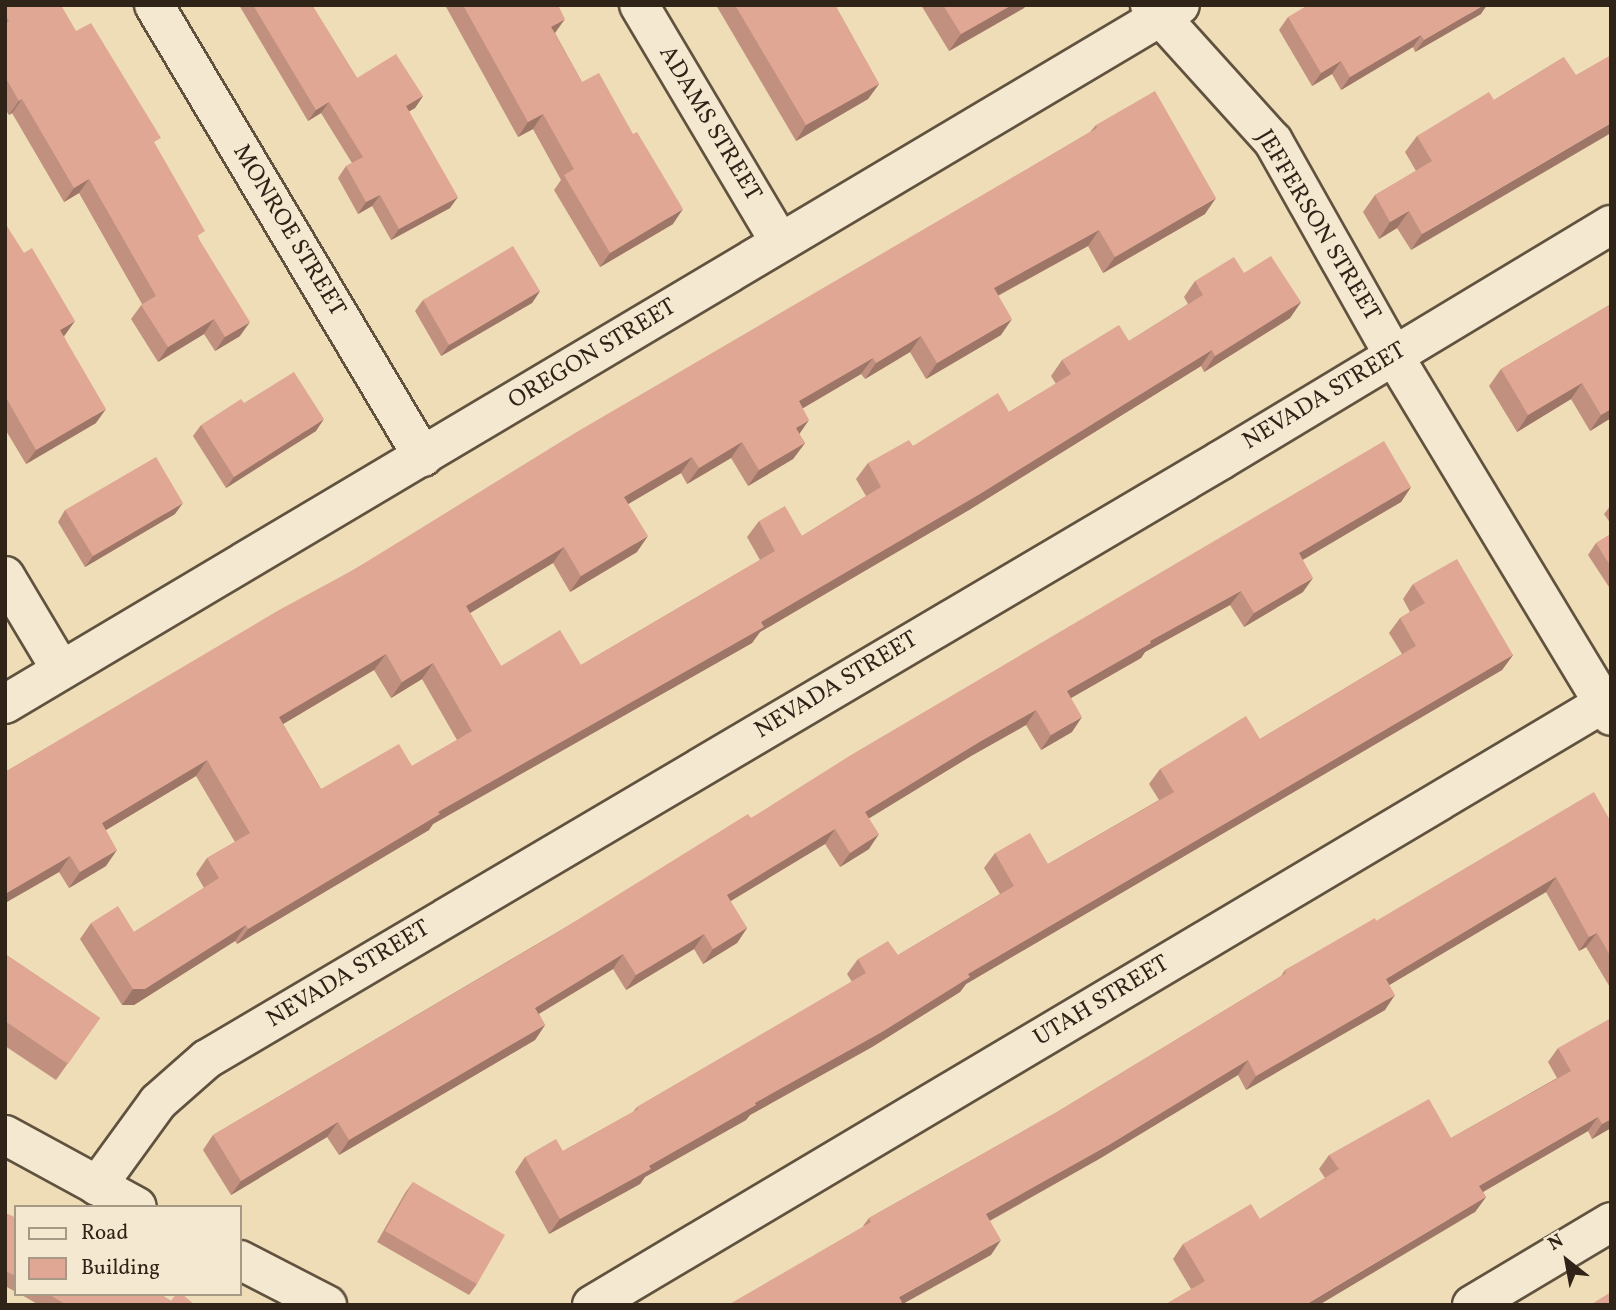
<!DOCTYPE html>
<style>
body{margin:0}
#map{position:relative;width:1616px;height:1310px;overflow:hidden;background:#eeddb6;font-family:Vollkorn,serif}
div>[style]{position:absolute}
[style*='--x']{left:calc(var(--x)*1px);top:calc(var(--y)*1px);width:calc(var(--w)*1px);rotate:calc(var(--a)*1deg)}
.roads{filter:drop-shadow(2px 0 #60523f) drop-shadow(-2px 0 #60523f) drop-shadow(0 2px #60523f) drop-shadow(0 -2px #60523f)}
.street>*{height:38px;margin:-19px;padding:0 19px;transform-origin:19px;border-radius:19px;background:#f4e9d0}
.wall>*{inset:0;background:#c1907f}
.shaded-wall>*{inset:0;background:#9d7668}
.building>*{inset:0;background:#e0a894}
span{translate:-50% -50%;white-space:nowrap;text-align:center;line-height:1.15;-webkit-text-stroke:6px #f4e9d0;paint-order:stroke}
.street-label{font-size:24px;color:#302317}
.frame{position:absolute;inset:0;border:7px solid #302317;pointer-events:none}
.legend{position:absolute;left:14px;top:1205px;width:228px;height:91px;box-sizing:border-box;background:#f4e9d0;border:2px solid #a69a86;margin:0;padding:9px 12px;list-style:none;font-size:21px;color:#302317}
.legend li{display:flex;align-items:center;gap:14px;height:35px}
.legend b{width:35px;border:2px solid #a69a86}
.north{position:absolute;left:1532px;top:1226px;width:70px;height:70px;-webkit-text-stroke:5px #f4e9d0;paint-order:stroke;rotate:329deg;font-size:19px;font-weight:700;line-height:28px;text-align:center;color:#302317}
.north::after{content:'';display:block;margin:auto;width:24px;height:32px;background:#302317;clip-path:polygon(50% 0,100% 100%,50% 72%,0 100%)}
</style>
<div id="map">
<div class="roads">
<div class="street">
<div style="--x:154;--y:5;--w:526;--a:59.24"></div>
<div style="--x:639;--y:5;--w:276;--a:59.3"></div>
<div style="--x:1150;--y:5;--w:183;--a:47.9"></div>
<div style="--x:1273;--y:141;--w:247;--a:60.6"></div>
<div style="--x:1394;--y:356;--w:420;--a:58.9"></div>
<div style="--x:5;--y:576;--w:109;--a:59.2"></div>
<div style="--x:5;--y:704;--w:1367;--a:-30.75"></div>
<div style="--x:5;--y:1135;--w:150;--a:28.6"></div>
<div style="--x:97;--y:1186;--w:104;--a:-54"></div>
<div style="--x:158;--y:1102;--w:65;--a:-41.3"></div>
<div style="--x:207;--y:1059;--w:1178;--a:-30.57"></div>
<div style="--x:1221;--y:460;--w:455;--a:-31.1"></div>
<div style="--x:240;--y:1260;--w:98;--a:27.3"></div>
<div style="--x:592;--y:1305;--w:1186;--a:-30.74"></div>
<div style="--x:1472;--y:1305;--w:162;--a:-30.8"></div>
</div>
</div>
<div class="wall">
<div style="clip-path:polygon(5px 5px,76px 31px,156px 146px,199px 239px,240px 336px,215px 351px,204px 334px,158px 362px,131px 319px,142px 304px,79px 193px,64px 202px,12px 113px,9px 115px,5px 109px)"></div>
<div style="clip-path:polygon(239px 5px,312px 5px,357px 78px,423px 96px,415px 108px,409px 111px,450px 208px,391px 240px,372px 206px,358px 214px,338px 178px,346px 166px,352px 163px,321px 113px,308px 121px)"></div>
<div style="clip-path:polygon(445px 5px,558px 5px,555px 33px,582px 82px,673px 224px,600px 267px,554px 190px,561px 180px,533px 129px,518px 137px)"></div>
<div style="clip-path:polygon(716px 5px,835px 5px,879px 84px,868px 99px,796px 141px)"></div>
<div style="clip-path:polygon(921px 5px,1026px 5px,1024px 8px,949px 51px)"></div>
<div style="clip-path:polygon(1481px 14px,1415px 52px,1413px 47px,1341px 90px,1332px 74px,1312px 86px,1279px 30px,1288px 17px)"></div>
<div style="clip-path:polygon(1564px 57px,1411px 250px,1397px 228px,1379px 239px,1363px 212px,1375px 195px,1416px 171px,1405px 152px,1417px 136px,1494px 100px)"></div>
<div style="clip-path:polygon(evenodd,1096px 125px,1205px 214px,1103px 273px,1088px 246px,998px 296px,1001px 335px,926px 379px,910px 352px,865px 379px,861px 374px,803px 408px,799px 434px,805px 443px,793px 459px,748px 486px,731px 458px,687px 484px,681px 473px,628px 504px,637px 552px,570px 592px,553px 563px,470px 613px,501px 666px,581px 665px,760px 560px,747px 537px,759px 521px,802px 536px,866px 496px,856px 479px,868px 463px,913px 446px,1009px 412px,1056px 384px,1051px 376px,1062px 360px,1129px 341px,1188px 304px,1184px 297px,1195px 281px,1244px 273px,1301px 302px,1290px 318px,1204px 372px,1201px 366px,969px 510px,760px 632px,752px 643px,433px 824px,429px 830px,237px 944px,235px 941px,134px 1005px,122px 1005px,80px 939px,91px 923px,134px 932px,204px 888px,196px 874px,207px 858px,235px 842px,196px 776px,106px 830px,106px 866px,69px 888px,59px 872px,5px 903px,5px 772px,355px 569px,1090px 132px,1096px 125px,374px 670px,391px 698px,422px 679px,457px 740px,412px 766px,321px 789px,283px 724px,374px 670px)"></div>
<div style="clip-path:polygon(5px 223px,65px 335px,64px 336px,96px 423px,26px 464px,5px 429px)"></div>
<div style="clip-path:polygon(540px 291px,532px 303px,441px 356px,415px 311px,423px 300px)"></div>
<div style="clip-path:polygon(1611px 304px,1611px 418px,1590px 431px,1571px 399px,1517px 432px,1489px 386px,1501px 369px)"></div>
<div style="clip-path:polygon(201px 425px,316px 431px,226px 488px,193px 436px)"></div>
<div style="clip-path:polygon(1411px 487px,1401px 502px,1302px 559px,1303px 592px,1244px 627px,1230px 605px,1145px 652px,1141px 658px,1071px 698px,1072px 732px,1041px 750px,1026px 725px,971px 756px,869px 818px,869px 849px,840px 867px,825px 844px,730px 901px,747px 928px,737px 943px,703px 964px,694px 949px,626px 990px,613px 969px,539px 1014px,545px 1025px,535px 1040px,339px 1155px,327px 1137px,231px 1195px,203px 1150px,213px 1135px,751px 818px)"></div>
<div style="clip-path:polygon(1611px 505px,1611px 524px,1604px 514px)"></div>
<div style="clip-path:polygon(65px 510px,175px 514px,85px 567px,58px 522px)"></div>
<div style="clip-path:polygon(1611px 534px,1611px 590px,1588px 555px,1596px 543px)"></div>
<div style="clip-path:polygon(1413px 584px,1513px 655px,1502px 670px,966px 984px,960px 992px,872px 1047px,750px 1115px,746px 1120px,645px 1177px,640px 1184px,549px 1234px,515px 1172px,525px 1157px,563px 1151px,633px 1112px,637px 1107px,852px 982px,847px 974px,858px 959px,898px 955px,1000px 894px,984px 868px,995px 853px,1048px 864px,1159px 800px,1149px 784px,1160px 769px,1260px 739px,1402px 654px,1389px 633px,1400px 618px,1410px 612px,1403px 599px)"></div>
<div style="clip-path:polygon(1611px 822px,1611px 989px,1586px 947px,1579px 951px,1546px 892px,1389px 985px,1385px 1010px,1246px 1090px,1238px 1075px,1099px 1159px,990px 1221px,991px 1255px,863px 1226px,869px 1218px,1057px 1112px,1281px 976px,1285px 970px,1376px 921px)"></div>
<div style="clip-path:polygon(5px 954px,100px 1018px,56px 1080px,5px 1046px)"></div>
<div style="clip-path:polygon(1558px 1048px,1611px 1128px,1592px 1139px,1588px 1131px,1483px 1192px,1486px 1197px,1475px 1212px,1191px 1289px,1173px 1259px,1183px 1244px,1260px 1219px,1325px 1178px,1319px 1169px,1329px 1155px,1451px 1138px,1557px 1078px,1548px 1062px)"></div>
<div style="clip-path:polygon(413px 1182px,477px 1284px,469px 1295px,377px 1242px,405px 1193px)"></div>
<div style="clip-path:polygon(5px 1213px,16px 1218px,16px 1292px,5px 1286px)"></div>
<div style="clip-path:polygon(20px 1294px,160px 1294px,171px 1301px,195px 1305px,39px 1305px)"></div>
</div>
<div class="shaded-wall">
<div style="clip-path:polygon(1012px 5px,1026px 5px,1024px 8px,949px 51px,961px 34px)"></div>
<div style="clip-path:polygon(1484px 5px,1487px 5px,1481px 14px,1415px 52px,1424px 40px)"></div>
<div style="clip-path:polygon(565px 19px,555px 33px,551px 27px)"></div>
<div style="clip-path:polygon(1421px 35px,1413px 47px,1341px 90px,1350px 77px)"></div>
<div style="clip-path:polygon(1341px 61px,1332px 74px,1312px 86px,1321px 73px)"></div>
<div style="clip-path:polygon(879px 84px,868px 99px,796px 141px,806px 125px)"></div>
<div style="clip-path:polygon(423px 96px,415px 108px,398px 118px,406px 106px)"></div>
<div style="clip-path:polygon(22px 99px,12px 113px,9px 115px,19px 101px)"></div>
<div style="clip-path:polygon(329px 102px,321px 113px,308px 121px,316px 110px)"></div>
<div style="clip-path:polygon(543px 114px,533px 129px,518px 137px,528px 122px)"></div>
<div style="clip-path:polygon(1611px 123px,1611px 133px,1411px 250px,1422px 234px)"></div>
<div style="clip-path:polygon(89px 179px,79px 193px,64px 202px,74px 188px)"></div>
<div style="clip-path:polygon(380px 195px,372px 206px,358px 214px,366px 202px)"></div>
<div style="clip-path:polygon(458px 197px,450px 208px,391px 240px,399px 229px)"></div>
<div style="clip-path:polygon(1216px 198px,1205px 214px,1103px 273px,1115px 257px)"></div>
<div style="clip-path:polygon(683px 209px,673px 224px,600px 267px,610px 253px)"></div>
<div style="clip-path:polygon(1409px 211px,1397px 228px,1379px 239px,1390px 222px)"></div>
<div style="clip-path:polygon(1099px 230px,1088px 246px,982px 304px,994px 288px)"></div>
<div style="clip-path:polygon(540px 291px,532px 303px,441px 356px,449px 345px)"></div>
<div style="clip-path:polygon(1301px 302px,1290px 318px,1204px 372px,1215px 356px)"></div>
<div style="clip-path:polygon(214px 319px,204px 334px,158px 362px,168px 347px)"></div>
<div style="clip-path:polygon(1012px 319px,1001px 335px,926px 379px,937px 363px)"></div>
<div style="clip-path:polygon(75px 321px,65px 335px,50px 344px,60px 330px)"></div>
<div style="clip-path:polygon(250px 322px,240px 336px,215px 351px,225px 337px)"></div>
<div style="clip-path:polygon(921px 336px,910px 352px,865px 379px,876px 363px)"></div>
<div style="clip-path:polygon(1212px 350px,1201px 366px,969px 510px,760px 632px,752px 643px,433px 824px,429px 830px,237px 944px,248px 929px,438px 812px,761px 622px)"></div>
<div style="clip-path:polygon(873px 358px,861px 374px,788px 417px,799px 401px)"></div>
<div style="clip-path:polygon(1582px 383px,1571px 399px,1517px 432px,1528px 415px)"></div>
<div style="clip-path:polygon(106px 409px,96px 423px,26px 464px,36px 450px)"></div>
<div style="clip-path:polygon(1611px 409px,1611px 418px,1590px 431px,1601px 415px)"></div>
<div style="clip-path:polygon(324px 419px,316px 431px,226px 488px,234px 477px)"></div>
<div style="clip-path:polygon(809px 420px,798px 436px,796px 428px)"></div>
<div style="clip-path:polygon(742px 442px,731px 458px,687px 484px,699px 468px)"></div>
<div style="clip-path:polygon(805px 443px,793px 459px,748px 486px,759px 470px)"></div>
<div style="clip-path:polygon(692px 457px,681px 473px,613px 513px,624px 497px)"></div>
<div style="clip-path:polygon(1411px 487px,1401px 502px,1289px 568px,1299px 553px)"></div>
<div style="clip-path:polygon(183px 503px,175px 514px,85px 567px,93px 556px)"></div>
<div style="clip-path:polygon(648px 536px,637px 552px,570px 592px,581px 576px)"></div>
<div style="clip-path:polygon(564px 547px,553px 563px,455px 622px,466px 606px)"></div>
<div style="clip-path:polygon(1313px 578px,1303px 592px,1244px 627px,1254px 613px)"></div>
<div style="clip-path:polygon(1241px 591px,1230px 605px,1145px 652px,1141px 658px,1057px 706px,1067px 691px,1150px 641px)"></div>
<div style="clip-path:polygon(386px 654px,374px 670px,268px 733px,279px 717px)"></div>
<div style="clip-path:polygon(1513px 655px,1502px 670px,966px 984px,960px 992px,872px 1047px,750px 1115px,746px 1120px,645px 1177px,640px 1184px,549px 1234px,560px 1219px,968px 974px)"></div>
<div style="clip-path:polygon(433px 663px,422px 679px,391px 698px,402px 682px)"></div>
<div style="clip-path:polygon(1036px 710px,1026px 725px,971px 756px,855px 827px,865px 812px,981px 741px)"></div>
<div style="clip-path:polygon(1082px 717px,1072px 732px,1041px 750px,1051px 735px)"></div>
<div style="clip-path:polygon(207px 760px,196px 776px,91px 839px,102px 823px)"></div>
<div style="clip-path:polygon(835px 829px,825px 844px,716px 910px,727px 895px)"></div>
<div style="clip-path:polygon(879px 834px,869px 849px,840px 867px,850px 853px)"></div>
<div style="clip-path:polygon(117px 850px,106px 866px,69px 888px,80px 872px)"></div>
<div style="clip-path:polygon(70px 856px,59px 872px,5px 903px,5px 894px)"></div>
<div style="clip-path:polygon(1556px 877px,1546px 892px,1376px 993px,1386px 979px)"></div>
<div style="clip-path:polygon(246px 925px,235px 941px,134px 1005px,122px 1005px,133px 989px)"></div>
<div style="clip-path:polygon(747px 928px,737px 943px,703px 964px,713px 949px)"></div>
<div style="clip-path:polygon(1597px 933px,1586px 947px,1579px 951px,1589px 937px)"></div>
<div style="clip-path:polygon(704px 934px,694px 949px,626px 990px,636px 975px)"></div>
<div style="clip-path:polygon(623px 954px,613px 969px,525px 1022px,535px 1008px)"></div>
<div style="clip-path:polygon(1395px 995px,1385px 1010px,1246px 1090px,1256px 1076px)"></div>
<div style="clip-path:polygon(545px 1025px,535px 1040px,339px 1155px,349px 1140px)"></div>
<div style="clip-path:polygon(1248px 1060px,1238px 1075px,1099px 1159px,976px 1228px,986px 1214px)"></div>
<div style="clip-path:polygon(1598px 1117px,1588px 1131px,1469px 1200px,1479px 1186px)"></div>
<div style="clip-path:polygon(1611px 1119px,1611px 1128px,1592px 1139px,1602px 1124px)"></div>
<div style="clip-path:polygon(338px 1122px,327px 1137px,231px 1195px,241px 1181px)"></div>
<div style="clip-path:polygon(1486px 1197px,1475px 1212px,1319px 1305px,1305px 1305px)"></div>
<div style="clip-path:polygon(1001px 1240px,991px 1255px,901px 1305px,894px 1305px,899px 1297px)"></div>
</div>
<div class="building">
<div style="clip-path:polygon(5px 5px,61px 5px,76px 31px,91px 23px,161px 138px,154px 142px,205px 231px,197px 236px,250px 322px,225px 337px,214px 319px,168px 347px,141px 305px,156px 296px,89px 179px,74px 188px,22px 99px,19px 101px,5px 77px,5px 24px,9px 21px,5px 15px)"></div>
<div style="clip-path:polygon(253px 5px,312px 5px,357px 78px,396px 54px,423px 96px,406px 106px,458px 197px,399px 229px,380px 195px,366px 202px,346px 166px,363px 157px,329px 102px,316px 110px)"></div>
<div style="clip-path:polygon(463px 5px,558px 5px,565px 19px,551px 27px,582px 82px,599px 73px,633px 134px,637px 132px,683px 209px,610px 253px,564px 175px,574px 169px,543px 114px,528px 122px)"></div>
<div style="clip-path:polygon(735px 5px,835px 5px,879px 84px,806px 125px)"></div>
<div style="clip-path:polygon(943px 5px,1012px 5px,961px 34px)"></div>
<div style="clip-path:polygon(1308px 5px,1484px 5px,1424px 40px,1421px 35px,1350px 77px,1341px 61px,1321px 73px,1288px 17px)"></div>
<div style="clip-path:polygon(1611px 55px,1611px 123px,1422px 234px,1409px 211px,1390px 222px,1375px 195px,1432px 161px,1417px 136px,1489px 92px,1494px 100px,1564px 57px,1576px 75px)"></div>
<div style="clip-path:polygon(evenodd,1155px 91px,1216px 198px,1115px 257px,1099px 230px,994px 288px,1012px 319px,937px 363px,921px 336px,876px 363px,873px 358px,799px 401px,809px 420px,796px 428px,805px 443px,759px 470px,742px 442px,699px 468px,692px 457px,624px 497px,648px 536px,581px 576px,564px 547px,466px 606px,501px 666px,560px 630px,581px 665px,775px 551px,759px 521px,785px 506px,802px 536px,881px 487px,868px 463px,909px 440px,913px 446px,998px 393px,1009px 412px,1071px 374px,1062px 360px,1119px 325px,1129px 341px,1203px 295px,1195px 281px,1234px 257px,1244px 273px,1271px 256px,1301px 302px,1215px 356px,1212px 350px,980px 494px,761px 622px,764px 627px,438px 812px,440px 814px,248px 929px,246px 925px,145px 989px,133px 989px,91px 923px,118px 906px,134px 932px,219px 878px,207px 858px,250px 833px,207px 760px,102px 823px,117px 850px,80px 872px,70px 856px,5px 894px,5px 772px,279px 610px,355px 569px,575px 433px,1097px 128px,1096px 125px,1155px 91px,386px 654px,402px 682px,433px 663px,472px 731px,412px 766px,399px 744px,321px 789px,279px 717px,386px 654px)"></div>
<div style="clip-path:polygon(5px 223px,24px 253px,32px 248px,75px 321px,60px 330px,106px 409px,36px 450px,5px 396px)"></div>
<div style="clip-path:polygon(513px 246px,540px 291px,449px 345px,423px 300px)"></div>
<div style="clip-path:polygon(1611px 304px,1611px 409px,1601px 415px,1582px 383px,1528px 415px,1501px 369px)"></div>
<div style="clip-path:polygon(294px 372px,324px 419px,234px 477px,201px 425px,241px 399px,244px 403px)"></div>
<div style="clip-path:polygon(1384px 441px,1411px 487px,1299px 553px,1313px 578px,1254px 613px,1241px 591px,1150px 641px,1151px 643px,1067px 691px,1082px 717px,1051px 735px,1036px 710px,981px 741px,865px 812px,879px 834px,850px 853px,835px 829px,727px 895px,747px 928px,713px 949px,704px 934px,636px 975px,623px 954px,535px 1008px,545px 1025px,349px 1140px,338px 1122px,241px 1181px,213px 1135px,545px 940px,748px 814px,751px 818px,851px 755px)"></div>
<div style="clip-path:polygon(156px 457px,183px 503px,93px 556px,65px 510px)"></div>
<div style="clip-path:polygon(1611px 534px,1611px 567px,1596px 543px)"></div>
<div style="clip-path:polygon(1457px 559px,1513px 655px,968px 974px,970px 977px,882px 1032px,755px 1103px,756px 1105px,649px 1166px,651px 1169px,560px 1219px,525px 1157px,556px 1139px,563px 1151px,638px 1109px,637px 1107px,866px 973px,858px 959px,888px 941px,898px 955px,1014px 886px,995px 853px,1030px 833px,1048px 864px,1174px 792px,1160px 769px,1246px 716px,1260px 739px,1416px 646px,1400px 618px,1425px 603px,1413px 584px)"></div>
<div style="clip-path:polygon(1594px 792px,1611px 822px,1611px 957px,1597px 933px,1589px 937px,1556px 877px,1386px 979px,1395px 995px,1256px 1076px,1248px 1060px,1109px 1145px,986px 1214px,1001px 1240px,899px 1297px,902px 1302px,899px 1305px,728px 1305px,871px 1222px,869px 1218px,1057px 1112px,1286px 973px,1285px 970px,1375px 918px,1376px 921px)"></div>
<div style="clip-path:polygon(5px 954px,100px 1018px,68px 1064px,5px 1021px)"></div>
<div style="clip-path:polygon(1611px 1018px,1611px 1119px,1602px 1124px,1598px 1117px,1479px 1186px,1486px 1197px,1305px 1305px,1164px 1305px,1205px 1281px,1183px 1244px,1251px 1204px,1260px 1219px,1339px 1169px,1329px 1155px,1429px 1099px,1451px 1138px,1571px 1071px,1558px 1048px)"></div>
<div style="clip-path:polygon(413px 1182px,505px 1235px,477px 1284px,385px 1231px)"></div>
<div style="clip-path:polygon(5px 1213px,16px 1218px,16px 1276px,5px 1271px)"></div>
<div style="clip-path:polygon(1611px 1292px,1611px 1305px,1590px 1305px)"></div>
<div style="clip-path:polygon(48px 1294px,160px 1294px,171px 1301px,176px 1294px,182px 1294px,195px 1305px,67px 1305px)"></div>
</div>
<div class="street-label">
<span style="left:709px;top:124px;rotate:59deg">ADAMS STREET</span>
<span style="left:1317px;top:226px;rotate:59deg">JEFFERSON STREET</span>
<span style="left:288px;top:231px;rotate:59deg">MONROE STREET</span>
<span style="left:593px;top:355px;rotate:-31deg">OREGON STREET</span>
<span style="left:1325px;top:397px;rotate:-31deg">NEVADA STREET</span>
<span style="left:837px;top:686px;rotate:-31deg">NEVADA STREET</span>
<span style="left:349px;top:975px;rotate:-31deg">NEVADA STREET</span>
<span style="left:1102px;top:1002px;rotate:-31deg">UTAH STREET</span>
</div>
<div class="frame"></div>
<ul class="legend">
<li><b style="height:9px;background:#f4e9d0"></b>Road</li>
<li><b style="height:19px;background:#e0a894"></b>Building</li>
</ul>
<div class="north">N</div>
</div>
